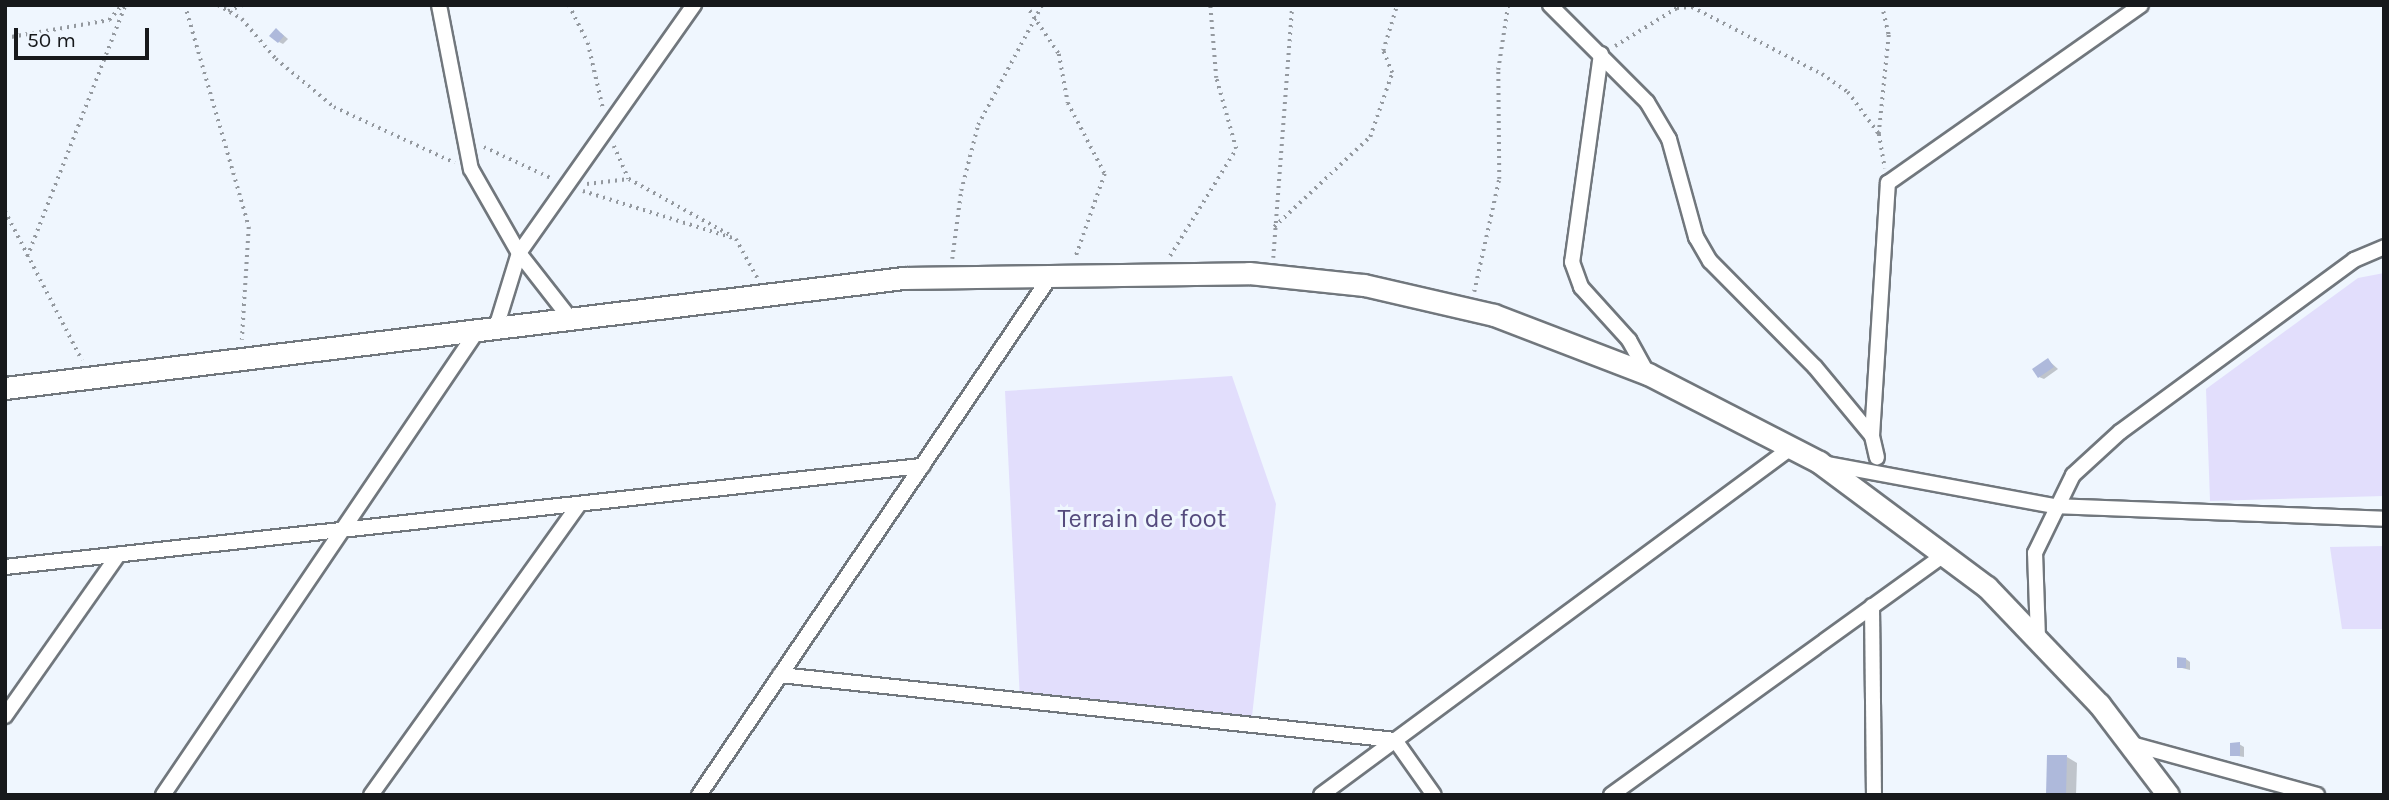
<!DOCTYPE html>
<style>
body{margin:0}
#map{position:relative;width:2389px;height:800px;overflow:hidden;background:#eff6fe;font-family:Karla,sans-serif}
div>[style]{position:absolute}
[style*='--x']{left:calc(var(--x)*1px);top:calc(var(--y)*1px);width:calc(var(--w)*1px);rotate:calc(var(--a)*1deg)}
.green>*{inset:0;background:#e2defc}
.shadow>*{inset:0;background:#0003}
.building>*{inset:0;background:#aeb9db}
.path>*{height:3.5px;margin-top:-1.75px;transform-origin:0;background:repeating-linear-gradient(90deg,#94999f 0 2px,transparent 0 7px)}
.roads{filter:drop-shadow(2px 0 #71777d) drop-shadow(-2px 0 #71777d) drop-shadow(0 2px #71777d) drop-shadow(0 -2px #71777d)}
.street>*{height:14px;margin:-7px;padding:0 7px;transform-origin:7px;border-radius:7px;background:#fff}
.secondary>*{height:21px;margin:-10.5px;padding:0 10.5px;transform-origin:10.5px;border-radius:10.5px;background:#fff}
span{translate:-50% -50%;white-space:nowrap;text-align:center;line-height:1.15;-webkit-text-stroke:6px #eff6fe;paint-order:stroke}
.park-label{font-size:26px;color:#554b7d}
.frame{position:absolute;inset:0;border:7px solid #17191c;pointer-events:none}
.scale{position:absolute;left:14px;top:28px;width:135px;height:32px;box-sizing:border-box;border:4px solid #17191c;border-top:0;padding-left:9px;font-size:21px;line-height:24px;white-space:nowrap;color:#17191c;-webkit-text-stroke:5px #eff6fe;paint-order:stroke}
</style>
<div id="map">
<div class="green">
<div style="clip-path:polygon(2384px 273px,2384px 496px,2210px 501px,2206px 389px,2358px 278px)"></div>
<div style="clip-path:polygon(1232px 376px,1276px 504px,1251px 725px,1020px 701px,1005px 391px)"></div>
<div style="clip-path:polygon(2384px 546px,2384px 629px,2342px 629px,2330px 547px)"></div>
</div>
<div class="shadow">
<div style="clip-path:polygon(281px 33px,288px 39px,283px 44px,279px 42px)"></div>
<div style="clip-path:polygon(2048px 360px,2058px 369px,2044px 379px,2039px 377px)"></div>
<div style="clip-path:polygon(2186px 659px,2190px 662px,2190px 670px,2178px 667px)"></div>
<div style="clip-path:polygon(2239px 744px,2244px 747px,2244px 757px,2232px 755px)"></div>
<div style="clip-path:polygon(2067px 757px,2077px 763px,2076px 795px,2047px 795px)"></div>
</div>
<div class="building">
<div style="clip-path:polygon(276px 28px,284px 36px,278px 43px,269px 36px)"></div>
<div style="clip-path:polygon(2048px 358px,2054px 367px,2038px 378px,2032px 369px)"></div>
<div style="clip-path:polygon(2177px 657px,2186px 658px,2186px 668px,2177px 668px)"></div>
<div style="clip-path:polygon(2240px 742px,2240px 756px,2230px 756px,2230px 743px)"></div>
<div style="clip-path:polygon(2047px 755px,2067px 755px,2066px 795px,2046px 795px)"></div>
</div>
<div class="path">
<div style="--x:185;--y:5;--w:231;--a:73.9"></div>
<div style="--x:249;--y:227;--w:113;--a:93.5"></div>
<div style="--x:218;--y:5;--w:28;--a:30"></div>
<div style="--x:242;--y:19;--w:52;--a:49.6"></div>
<div style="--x:276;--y:59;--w:75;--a:39.6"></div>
<div style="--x:334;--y:107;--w:133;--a:24.8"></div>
<div style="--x:569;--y:5;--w:42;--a:63.4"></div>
<div style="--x:588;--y:43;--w:67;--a:77"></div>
<div style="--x:1026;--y:5;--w:59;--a:56"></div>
<div style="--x:1059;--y:54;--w:50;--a:79.6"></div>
<div style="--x:1068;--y:103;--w:80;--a:62.5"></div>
<div style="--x:1105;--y:174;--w:90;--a:109.4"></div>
<div style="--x:1882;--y:5;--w:31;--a:77"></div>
<div style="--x:1889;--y:35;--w:100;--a:95.8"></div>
<div style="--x:1879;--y:134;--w:35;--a:80"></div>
<div style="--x:228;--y:11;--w:16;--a:-22"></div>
<div style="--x:5;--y:38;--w:106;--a:-9.8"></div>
<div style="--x:109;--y:20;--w:20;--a:-49"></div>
<div style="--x:1615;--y:46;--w:73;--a:-31.5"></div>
<div style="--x:1677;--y:8;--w:15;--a:-4"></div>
<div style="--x:1692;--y:7;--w:146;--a:27.3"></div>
<div style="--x:1822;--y:74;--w:32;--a:35"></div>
<div style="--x:1848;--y:92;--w:52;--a:53.6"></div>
<div style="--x:614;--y:146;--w:36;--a:66"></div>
<div style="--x:484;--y:147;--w:76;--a:24.9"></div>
<div style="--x:587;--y:184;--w:42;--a:-6.8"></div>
<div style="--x:629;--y:179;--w:118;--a:29"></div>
<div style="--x:583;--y:191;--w:160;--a:17.4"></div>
<div style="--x:736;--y:239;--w:46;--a:61.2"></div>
<div style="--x:5;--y:211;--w:168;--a:62.7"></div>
<div style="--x:1274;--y:227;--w:132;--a:-43.2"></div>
<div style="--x:1370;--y:137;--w:68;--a:-71"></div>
<div style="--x:1392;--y:73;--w:24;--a:-112"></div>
<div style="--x:1383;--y:51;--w:48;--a:-73.1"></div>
<div style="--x:1170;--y:256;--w:126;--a:-58.3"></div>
<div style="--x:1236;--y:149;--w:74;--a:-105.7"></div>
<div style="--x:1216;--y:78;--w:73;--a:-94.7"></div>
<div style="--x:27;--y:257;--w:270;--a:-68.7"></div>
<div style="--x:1273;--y:258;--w:254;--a:-85.7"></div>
<div style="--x:952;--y:259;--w:69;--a:-82.5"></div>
<div style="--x:961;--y:191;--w:68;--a:-75.6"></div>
<div style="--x:978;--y:125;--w:136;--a:-61.9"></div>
<div style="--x:1474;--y:292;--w:116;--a:-77.5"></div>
<div style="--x:1499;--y:179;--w:109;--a:-90.5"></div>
<div style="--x:1498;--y:70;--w:66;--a:-81.3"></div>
</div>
<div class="roads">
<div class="street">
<div style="--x:439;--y:5;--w:167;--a:79"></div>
<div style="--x:471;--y:169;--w:97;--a:60.3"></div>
<div style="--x:519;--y:253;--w:88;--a:52"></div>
<div style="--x:1550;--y:5;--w:137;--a:45"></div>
<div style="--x:1647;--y:102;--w:43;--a:59.3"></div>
<div style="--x:1669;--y:139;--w:102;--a:74.6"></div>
<div style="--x:1696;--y:237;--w:28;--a:60"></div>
<div style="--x:1710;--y:261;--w:149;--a:45.3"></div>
<div style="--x:1815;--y:367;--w:89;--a:50.4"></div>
<div style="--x:1872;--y:436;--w:22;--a:77"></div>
<div style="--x:1601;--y:54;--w:210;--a:97.9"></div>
<div style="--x:1572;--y:262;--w:27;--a:70"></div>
<div style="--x:1581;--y:287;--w:72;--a:47.8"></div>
<div style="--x:1629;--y:340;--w:39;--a:61"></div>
<div style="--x:495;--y:331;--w:82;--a:-72.9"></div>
<div style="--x:519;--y:253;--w:304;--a:-54.8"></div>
<div style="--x:1872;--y:436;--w:254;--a:-86.4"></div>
<div style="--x:1888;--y:183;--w:309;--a:-35.1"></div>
<div style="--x:1827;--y:464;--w:230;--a:10.5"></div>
<div style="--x:2053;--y:506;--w:331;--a:2.2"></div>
<div style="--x:5;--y:567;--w:923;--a:-6.29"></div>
<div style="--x:1872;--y:606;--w:189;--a:89.4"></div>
<div style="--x:2038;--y:638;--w:85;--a:-92"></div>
<div style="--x:2035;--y:553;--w:87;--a:-64"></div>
<div style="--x:2073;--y:475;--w:64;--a:-42.5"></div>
<div style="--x:2120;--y:432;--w:290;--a:-36.3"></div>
<div style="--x:2354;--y:260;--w:33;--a:-23"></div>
<div style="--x:780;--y:675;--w:618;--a:6.03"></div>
<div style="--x:1395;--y:740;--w:67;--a:54.7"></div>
<div style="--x:5;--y:716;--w:197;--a:-54.9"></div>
<div style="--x:2132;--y:744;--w:192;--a:15.4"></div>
<div style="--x:163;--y:795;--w:557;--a:-55.91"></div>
<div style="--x:371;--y:795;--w:358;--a:-54.4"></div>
<div style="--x:699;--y:795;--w:629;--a:-55.88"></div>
<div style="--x:1321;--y:795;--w:586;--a:-36.46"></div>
<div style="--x:1611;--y:795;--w:413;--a:-35.8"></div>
</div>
<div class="secondary">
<div style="--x:5;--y:388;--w:906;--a:-6.98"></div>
<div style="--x:904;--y:278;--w:345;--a:-0.8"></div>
<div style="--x:1249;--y:273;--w:116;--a:6"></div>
<div style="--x:1364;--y:285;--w:133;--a:13"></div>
<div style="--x:1494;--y:315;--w:165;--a:21"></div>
<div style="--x:1648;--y:374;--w:192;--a:27.2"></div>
<div style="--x:1819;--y:462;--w:209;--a:36.7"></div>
<div style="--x:1987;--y:587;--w:162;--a:46.3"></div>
<div style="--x:2099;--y:704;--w:114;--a:52.8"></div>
</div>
</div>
<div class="park-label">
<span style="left:1142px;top:519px">Terrain de foot</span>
</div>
<div class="frame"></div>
<div class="scale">50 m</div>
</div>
